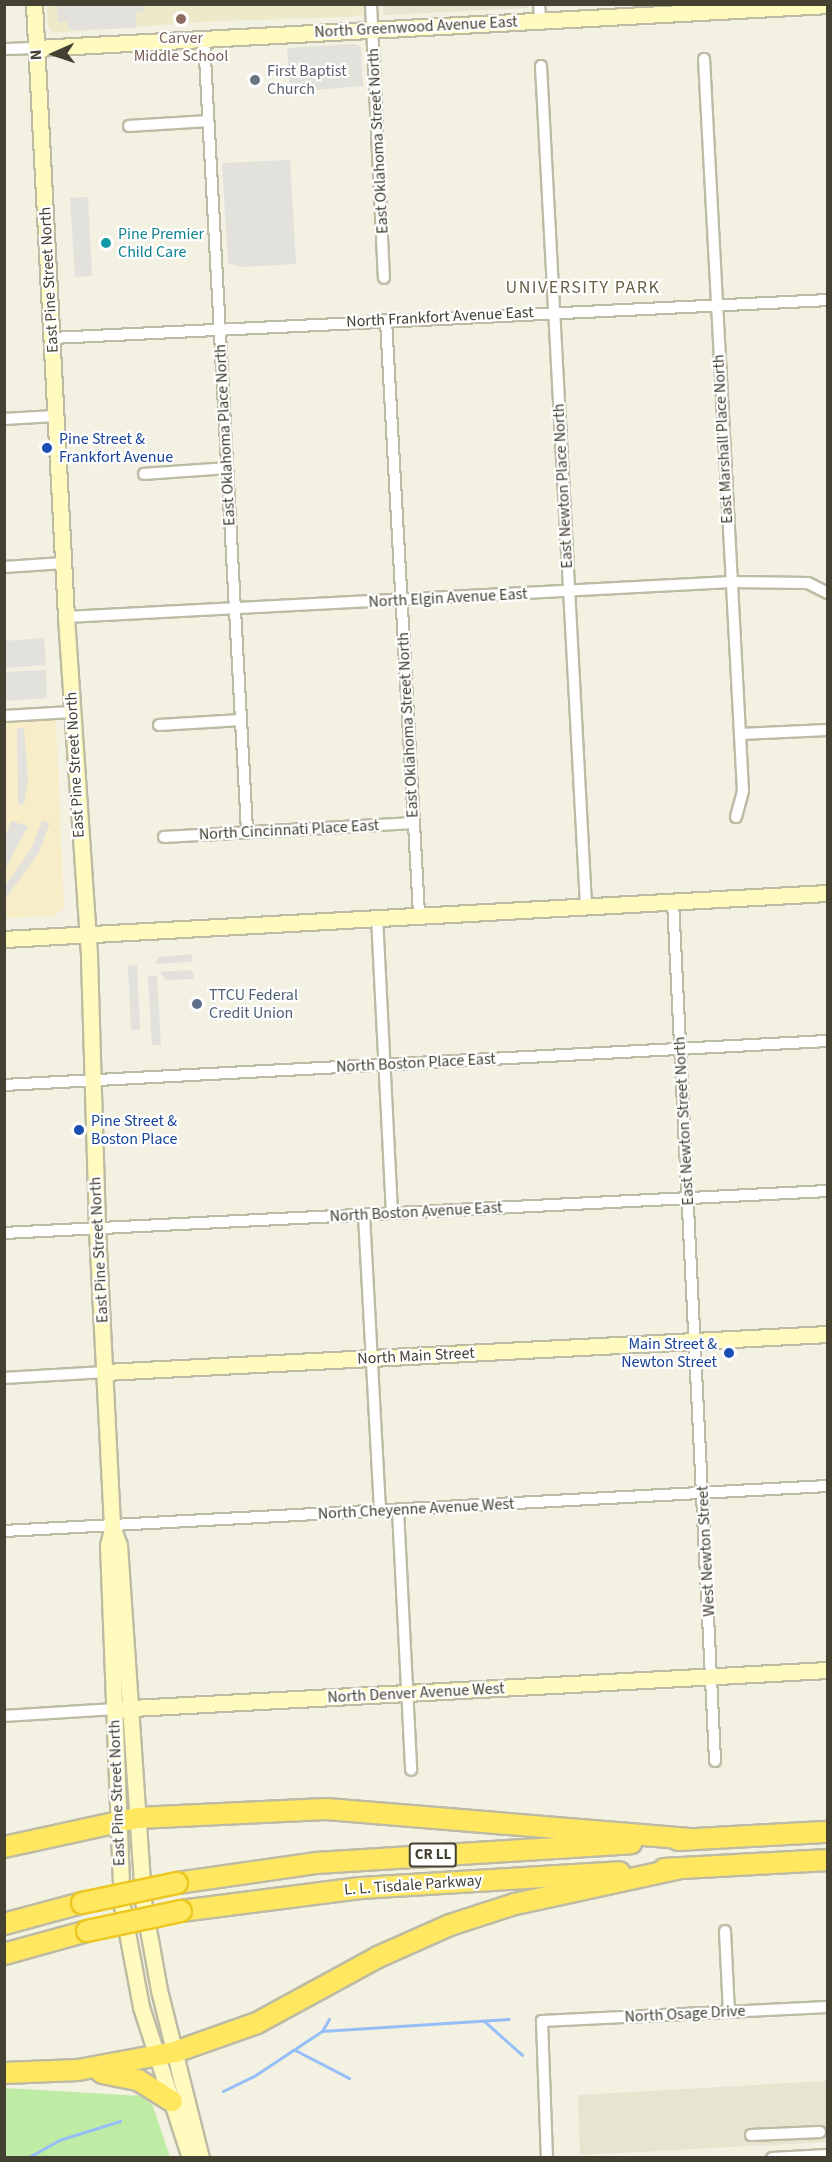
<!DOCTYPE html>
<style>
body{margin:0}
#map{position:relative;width:832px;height:2162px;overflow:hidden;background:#f3f1e1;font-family:"Source Sans 3",sans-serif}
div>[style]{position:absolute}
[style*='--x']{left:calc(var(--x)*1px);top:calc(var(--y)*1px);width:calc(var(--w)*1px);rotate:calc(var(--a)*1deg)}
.residential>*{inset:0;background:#e7e4cf}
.commercial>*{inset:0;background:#f8edc9}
.education>*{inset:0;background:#eeeac9}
.green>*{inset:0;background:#bfeca5}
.parking>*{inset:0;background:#e2e1db}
.stream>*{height:3px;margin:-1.5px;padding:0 1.5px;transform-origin:1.5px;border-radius:1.5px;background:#96bef7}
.roads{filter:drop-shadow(2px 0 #bebba4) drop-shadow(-2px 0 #bebba4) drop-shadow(0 2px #bebba4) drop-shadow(0 -2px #bebba4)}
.street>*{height:10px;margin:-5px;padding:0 5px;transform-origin:5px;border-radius:5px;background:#fff}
.secondary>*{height:15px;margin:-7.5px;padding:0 7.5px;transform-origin:7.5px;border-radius:7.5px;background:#fffbbf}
.highway>*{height:20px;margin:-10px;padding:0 10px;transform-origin:10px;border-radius:10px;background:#ffe760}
.bridges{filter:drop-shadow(2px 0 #edc721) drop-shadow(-2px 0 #edc721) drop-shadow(0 2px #edc721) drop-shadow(0 -2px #edc721)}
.highway-bridge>*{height:20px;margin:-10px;padding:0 10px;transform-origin:10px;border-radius:10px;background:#ffe760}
.dots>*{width:16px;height:16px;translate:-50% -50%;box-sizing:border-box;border:3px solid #fff;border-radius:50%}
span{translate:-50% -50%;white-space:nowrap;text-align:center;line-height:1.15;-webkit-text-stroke:4.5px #fff;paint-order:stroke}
.shield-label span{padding:2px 4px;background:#fff;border:2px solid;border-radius:4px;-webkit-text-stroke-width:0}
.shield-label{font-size:15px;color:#444132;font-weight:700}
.street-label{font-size:16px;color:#444132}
.education-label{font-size:16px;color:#785e54}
.worship-label{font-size:16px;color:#5b616d}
.left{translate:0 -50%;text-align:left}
.culture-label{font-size:16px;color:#0d838f}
.transit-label{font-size:16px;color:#164399}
.right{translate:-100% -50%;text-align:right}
.service-label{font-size:16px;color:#4e5e75}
.neighbourhood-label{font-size:18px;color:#686148;letter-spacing:1.5px}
.frame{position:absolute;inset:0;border:6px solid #444132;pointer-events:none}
.north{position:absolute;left:24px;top:24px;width:60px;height:60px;-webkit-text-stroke:4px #fff;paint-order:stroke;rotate:267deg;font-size:16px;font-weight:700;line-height:24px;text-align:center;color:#444132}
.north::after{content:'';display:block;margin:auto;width:21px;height:27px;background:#444132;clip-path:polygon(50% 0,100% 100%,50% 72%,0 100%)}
</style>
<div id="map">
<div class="residential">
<div style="clip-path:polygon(527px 5px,527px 8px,384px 15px,383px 5px)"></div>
<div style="clip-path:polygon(826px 2081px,827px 2142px,580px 2155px,578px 2095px)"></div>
</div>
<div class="commercial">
<div style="clip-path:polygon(56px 719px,64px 908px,54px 916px,8px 918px,5px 915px,5px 723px)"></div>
</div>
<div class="education">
<div style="clip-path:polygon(364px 4px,364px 14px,352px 17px,219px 21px,53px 33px,48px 26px,47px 5px)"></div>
</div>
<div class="green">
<div style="clip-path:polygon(5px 2088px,142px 2096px,153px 2106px,170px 2157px,5px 2157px)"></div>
</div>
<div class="parking">
<div style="clip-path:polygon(57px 5px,144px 5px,144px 12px,136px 12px,136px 28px,68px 30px,68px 22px,58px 22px)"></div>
<div style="clip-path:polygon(355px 44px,361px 47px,363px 86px,290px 92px,287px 48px)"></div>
<div style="clip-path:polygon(290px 160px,296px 264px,240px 267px,228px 263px,222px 163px)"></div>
<div style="clip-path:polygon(88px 197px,92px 276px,75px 277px,70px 198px)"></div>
<div style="clip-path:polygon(44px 638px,46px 665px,5px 668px,5px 641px)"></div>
<div style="clip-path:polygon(46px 670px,47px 698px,5px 701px,5px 672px)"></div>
<div style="clip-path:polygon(17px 728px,24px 728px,28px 779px,24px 805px,18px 804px)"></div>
<div style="clip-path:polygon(11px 821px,28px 826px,5px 870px,5px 836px)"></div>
<div style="clip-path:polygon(42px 821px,50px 823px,38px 854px,5px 899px,5px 886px,32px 847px)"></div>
<div style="clip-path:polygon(193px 954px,191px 962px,155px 964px,158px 957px)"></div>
<div style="clip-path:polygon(137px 965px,140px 1029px,131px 1030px,128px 966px)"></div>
<div style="clip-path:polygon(191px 970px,195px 979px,165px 980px,160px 972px)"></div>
<div style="clip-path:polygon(148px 976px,157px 976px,161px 1045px,152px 1045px)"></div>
</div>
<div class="stream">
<div style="--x:484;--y:2021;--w:51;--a:41.8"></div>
<div style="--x:322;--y:2031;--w:14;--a:-60"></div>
<div style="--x:295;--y:2050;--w:61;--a:27.4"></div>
<div style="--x:223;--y:2091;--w:34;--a:-26"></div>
<div style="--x:254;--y:2076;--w:82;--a:-33.5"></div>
<div style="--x:322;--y:2031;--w:187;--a:-3.7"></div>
<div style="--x:27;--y:2158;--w:37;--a:-29"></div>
<div style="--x:59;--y:2140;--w:64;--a:-17.3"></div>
</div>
<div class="roads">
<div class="street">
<div style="--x:371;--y:4;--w:274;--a:87.3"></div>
<div style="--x:539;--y:4;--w:16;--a:86"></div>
<div style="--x:204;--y:39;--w:793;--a:86.89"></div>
<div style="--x:4;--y:49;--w:33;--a:-2"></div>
<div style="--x:704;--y:59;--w:733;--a:86.95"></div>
<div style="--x:743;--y:791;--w:27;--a:105"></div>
<div style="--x:541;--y:66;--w:841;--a:86.93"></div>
<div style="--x:129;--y:126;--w:79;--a:-3.6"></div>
<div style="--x:386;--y:320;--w:595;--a:86.82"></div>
<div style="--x:52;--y:338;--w:777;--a:-2.8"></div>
<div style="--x:4;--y:419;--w:51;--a:-3.4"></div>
<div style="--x:144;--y:474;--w:83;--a:-4.1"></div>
<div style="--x:4;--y:567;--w:60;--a:-3.8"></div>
<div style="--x:66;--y:617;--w:666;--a:-3.01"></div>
<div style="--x:731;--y:582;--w:77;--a:0.7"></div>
<div style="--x:808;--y:583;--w:22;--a:27"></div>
<div style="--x:4;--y:716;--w:68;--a:-3.4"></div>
<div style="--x:159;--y:725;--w:82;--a:-3.5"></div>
<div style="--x:740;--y:734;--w:88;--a:-2.6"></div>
<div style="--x:164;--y:837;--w:250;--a:-3.2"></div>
<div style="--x:673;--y:901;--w:861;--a:87.2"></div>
<div style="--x:377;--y:917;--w:296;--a:87.1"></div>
<div style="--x:4;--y:1085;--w:825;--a:-3.06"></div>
<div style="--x:364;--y:1215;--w:296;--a:86.9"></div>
<div style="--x:4;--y:1233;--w:825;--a:-2.92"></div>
<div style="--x:4;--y:1378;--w:101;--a:-3.4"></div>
<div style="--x:398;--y:1510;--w:260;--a:87.1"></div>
<div style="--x:4;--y:1531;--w:825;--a:-3.13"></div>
<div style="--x:4;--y:1716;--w:110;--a:-3.6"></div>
<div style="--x:725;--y:1931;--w:81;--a:87.2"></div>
<div style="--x:751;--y:2135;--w:69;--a:-2.5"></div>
<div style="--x:547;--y:2158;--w:137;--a:-92.1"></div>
<div style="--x:542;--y:2021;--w:286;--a:-2.8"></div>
<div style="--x:772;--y:2158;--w:56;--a:-3.1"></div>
</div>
<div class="secondary">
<div style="--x:34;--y:4;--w:614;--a:87.01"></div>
<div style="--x:66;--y:617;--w:341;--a:86.1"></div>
<div style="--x:89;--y:957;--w:272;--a:88.3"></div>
<div style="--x:97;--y:1229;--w:297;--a:87.1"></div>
<div style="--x:112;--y:1526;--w:20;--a:70"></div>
<div style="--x:119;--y:1545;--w:357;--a:86.1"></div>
<div style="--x:143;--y:1901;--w:90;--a:79.8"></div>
<div style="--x:159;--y:1990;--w:173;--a:76"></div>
<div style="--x:37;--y:48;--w:792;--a:-3.11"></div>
<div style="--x:4;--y:939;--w:825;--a:-3.2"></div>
<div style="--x:105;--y:1372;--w:724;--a:-3.01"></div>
<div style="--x:112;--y:1529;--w:16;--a:104"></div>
<div style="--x:108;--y:1545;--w:361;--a:87.8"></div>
<div style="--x:122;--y:1906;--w:103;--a:79.3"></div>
<div style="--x:141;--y:2007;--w:159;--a:72"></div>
<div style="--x:114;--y:1709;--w:715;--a:-3.13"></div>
</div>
<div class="highway">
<div style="--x:678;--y:1840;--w:150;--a:-3.1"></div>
<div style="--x:4;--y:1847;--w:136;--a:-12.3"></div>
<div style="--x:137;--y:1818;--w:189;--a:-2.7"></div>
<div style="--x:326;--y:1809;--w:365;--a:4.7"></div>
<div style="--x:664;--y:1869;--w:164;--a:-3.1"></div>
<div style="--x:177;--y:1883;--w:140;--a:-8.2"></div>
<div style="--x:316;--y:1863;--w:316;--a:-3.6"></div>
<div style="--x:181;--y:1911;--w:181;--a:-7.3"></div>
<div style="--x:361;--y:1888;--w:259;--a:-3.5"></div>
<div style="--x:4;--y:1924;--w:81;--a:-15.1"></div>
<div style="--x:4;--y:1954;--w:86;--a:-15.5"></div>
<div style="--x:4;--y:2073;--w:74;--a:-2.3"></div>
<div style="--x:78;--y:2070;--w:99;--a:-10.5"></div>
<div style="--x:175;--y:2052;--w:87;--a:-19.5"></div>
<div style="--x:257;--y:2023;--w:138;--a:-28.6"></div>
<div style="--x:378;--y:1957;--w:79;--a:-24"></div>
<div style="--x:450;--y:1925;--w:68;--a:-17.9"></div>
<div style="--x:515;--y:1904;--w:166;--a:-12.2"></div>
<div style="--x:102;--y:2073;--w:37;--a:11"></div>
<div style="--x:138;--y:2080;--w:40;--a:32"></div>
</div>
</div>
<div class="bridges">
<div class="highway-bridge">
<div style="--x:82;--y:1903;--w:97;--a:-11.9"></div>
<div style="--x:87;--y:1931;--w:96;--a:-12"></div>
</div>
</div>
<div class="dots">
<div style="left:181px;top:19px;background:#8d6e63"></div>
<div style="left:255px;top:80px;background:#6b7280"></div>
<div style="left:106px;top:243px;background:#0f9aa8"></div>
<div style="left:47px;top:448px;background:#1a4fb4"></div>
<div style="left:197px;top:1004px;background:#5c6f8a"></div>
<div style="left:79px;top:1130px;background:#1a4fb4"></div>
<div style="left:729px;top:1353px;background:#1a4fb4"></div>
</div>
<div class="shield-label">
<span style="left:433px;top:1855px">CR LL</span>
</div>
<div class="street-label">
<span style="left:416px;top:27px;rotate:-3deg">North Greenwood Avenue East</span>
<span style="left:378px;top:141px;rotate:-93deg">East Oklahoma Street North</span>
<span style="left:49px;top:280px;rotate:-93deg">East Pine Street North</span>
<span style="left:440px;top:317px;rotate:-3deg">North Frankfort Avenue East</span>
<span style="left:225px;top:435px;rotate:-93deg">East Oklahoma Place North</span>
<span style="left:723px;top:439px;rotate:-93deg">East Marshall Place North</span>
<span style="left:563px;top:486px;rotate:-93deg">East Newton Place North</span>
<span style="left:448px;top:598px;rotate:-3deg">North Elgin Avenue East</span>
<span style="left:408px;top:725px;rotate:-93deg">East Oklahoma Street North</span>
<span style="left:75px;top:765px;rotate:-93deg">East Pine Street North</span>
<span style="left:289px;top:830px;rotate:-3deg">North Cincinnati Place East</span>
<span style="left:416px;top:1063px;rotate:-3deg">North Boston Place East</span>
<span style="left:684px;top:1121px;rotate:-93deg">East Newton Street North</span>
<span style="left:416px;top:1212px;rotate:-3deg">North Boston Avenue East</span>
<span style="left:99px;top:1250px;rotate:-93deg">East Pine Street North</span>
<span style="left:416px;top:1356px;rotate:-3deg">North Main Street</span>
<span style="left:416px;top:1509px;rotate:-3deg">North Cheyenne Avenue West</span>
<span style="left:706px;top:1551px;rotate:-93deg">West Newton Street</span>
<span style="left:416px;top:1693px;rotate:-3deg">North Denver Avenue West</span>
<span style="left:117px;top:1793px;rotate:-92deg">East Pine Street North</span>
<span style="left:413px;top:1885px;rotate:-4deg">L. L. Tisdale Parkway</span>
<span style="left:685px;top:2014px;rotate:-3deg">North Osage Drive</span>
</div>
<div class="education-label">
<span style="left:181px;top:47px">Carver<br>Middle School</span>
</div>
<div class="worship-label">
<span class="left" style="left:267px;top:80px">First Baptist<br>Church</span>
</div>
<div class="culture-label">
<span class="left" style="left:118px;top:243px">Pine Premier<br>Child Care</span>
</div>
<div class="transit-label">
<span class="left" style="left:59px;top:448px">Pine Street &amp;<br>Frankfort Avenue</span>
<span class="left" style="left:91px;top:1130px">Pine Street &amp;<br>Boston Place</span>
<span class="right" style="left:717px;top:1353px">Main Street &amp;<br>Newton Street</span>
</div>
<div class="service-label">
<span class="left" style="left:209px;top:1004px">TTCU Federal<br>Credit Union</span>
</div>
<div class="neighbourhood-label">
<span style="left:583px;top:288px">UNIVERSITY PARK</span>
</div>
<div class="frame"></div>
<div class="north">N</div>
</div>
